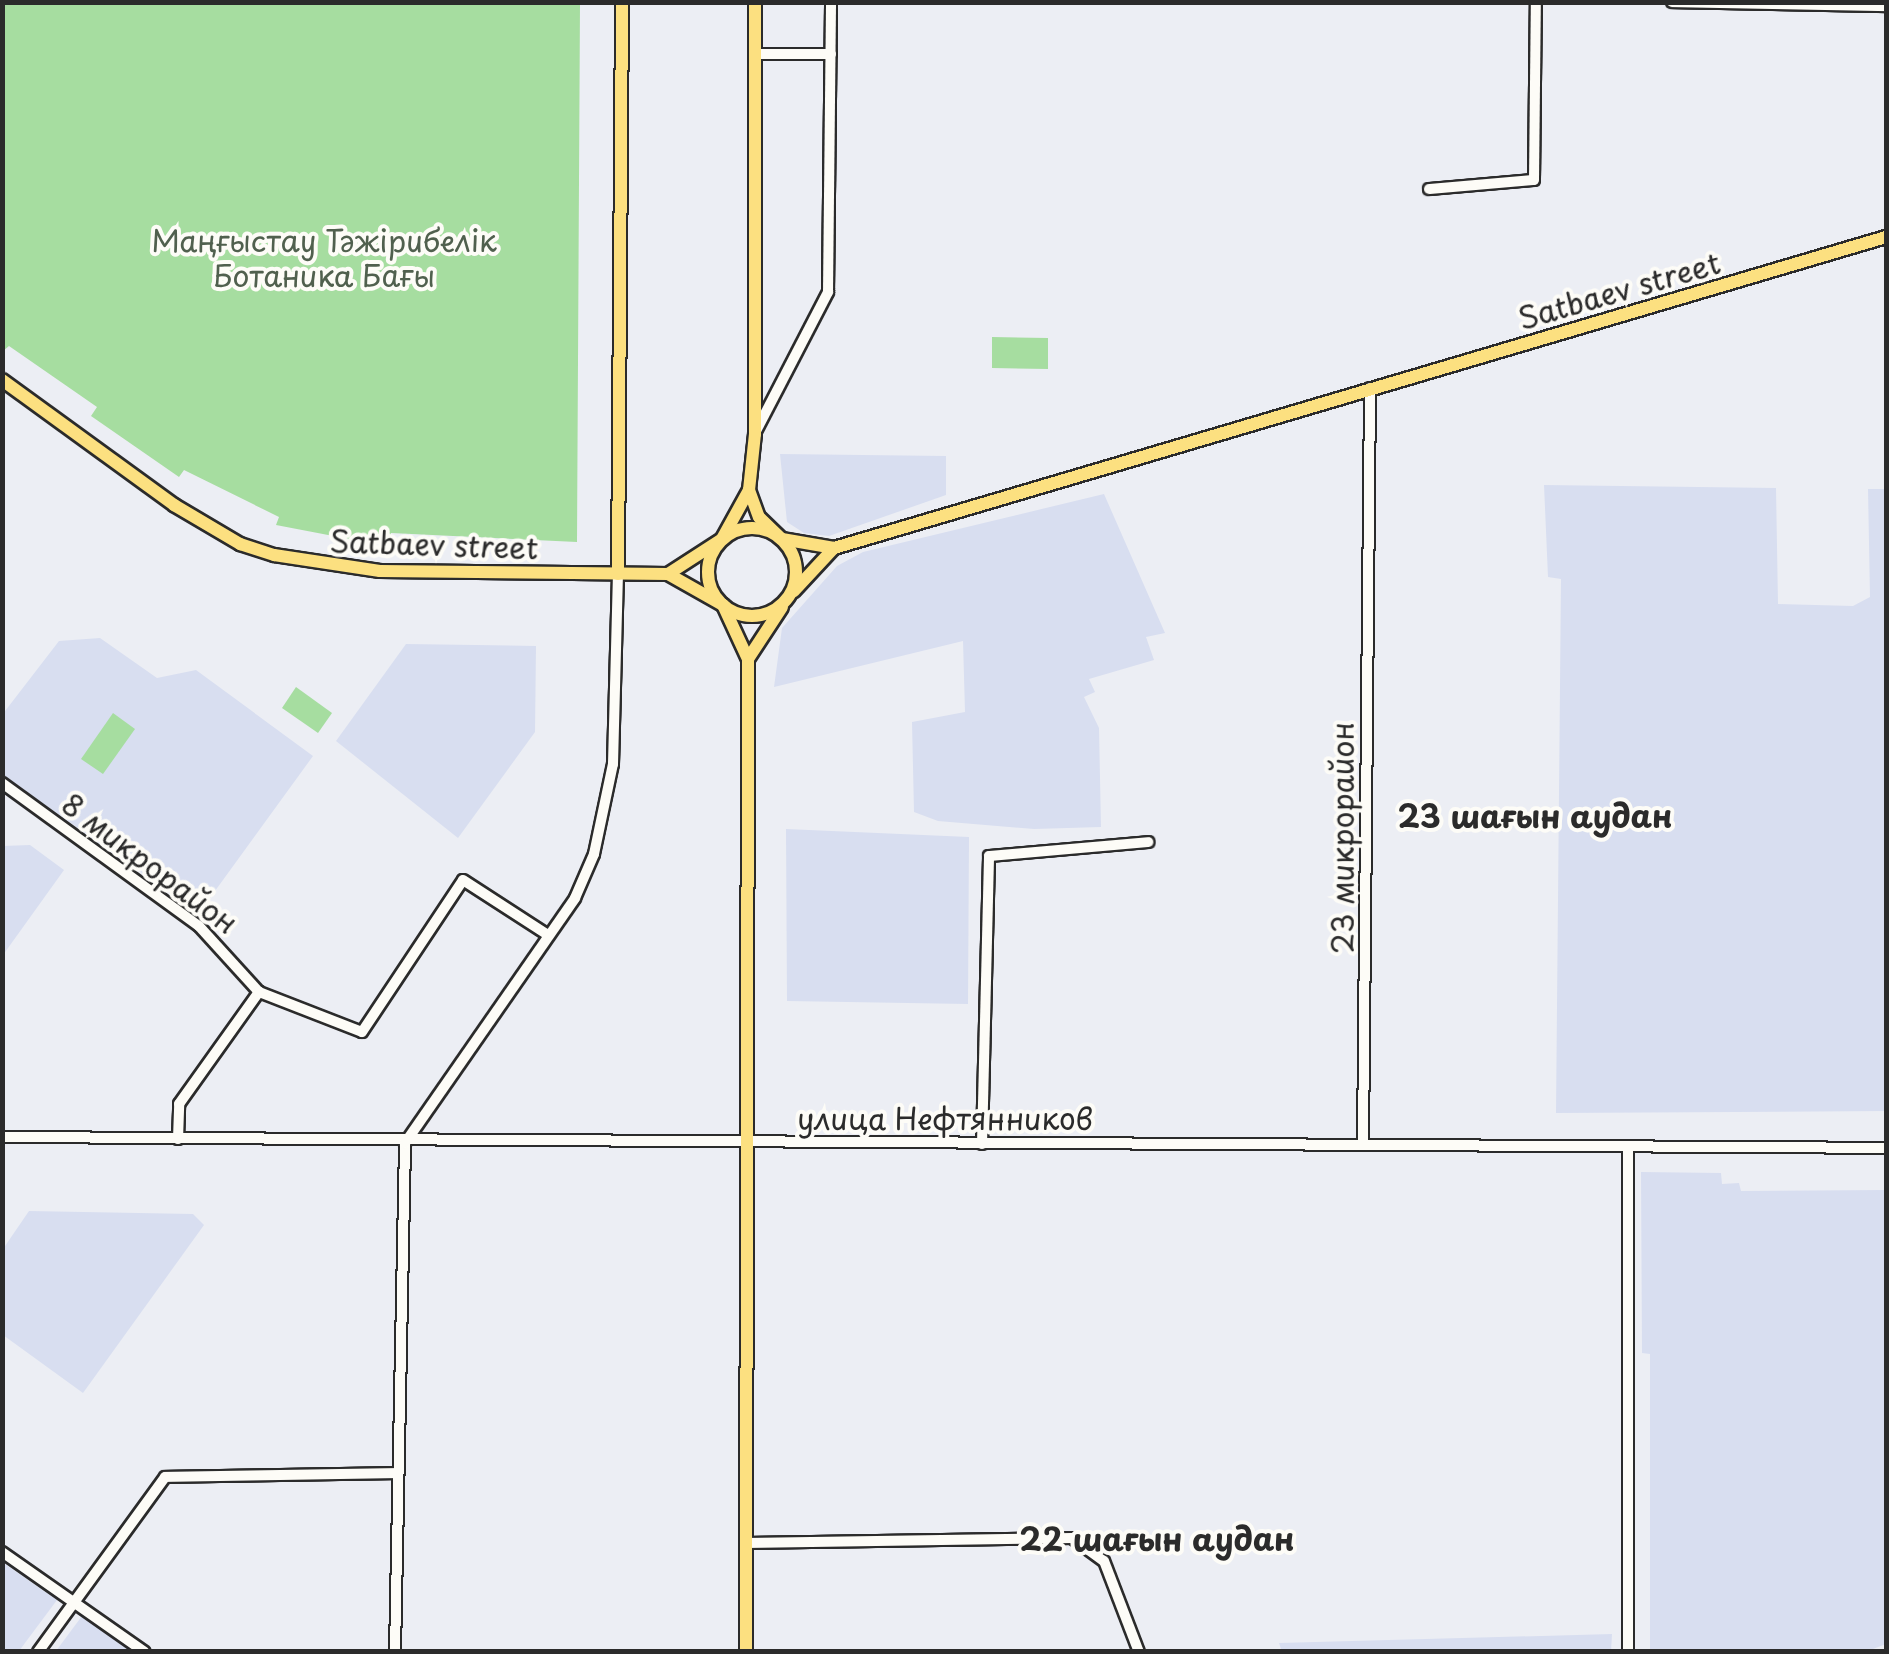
<!DOCTYPE html>
<meta charset="utf-8">
<style>
body{margin:0}
#map{position:relative;width:1889px;height:1654px;overflow:hidden;background:#eceef4;font-family:"Playpen Sans",sans-serif}
div>[style]{position:absolute}
[style*='--x']{left:calc(var(--x)*1px);top:calc(var(--y)*1px);width:calc(var(--w)*1px);rotate:calc(var(--a)*1deg)}
.built>*{inset:0;background:#d8def0}
.green>*{inset:0;background:#a6dda0}
.roads{filter:drop-shadow(2px 0 #2b2b2b) drop-shadow(-2px 0 #2b2b2b) drop-shadow(0 2px #2b2b2b) drop-shadow(0 -2px #2b2b2b)}
.minor>*{height:10px;margin:-5px;padding:0 5px;transform-origin:5px;border-radius:5px;background:#fdfcf7}
.major>*{height:12px;margin:-6px;padding:0 6px;transform-origin:6px;border-radius:6px;background:#fce080}
.major>.ring{margin:-6px;padding:0;box-sizing:content-box;background:none;border:12px solid #fce080;border-radius:50%}
span{translate:-50% -50%;white-space:nowrap;text-align:center;line-height:1.15;-webkit-text-stroke:8px #fdfcf7;paint-order:stroke}
.park-label{font-size:30px;color:#50604e}
.street-label{font-size:30px;color:#2b2b2b}
.neighbourhood-label{font-size:32px;color:#2b2b2b;font-weight:700}
.frame{position:absolute;inset:0;border:5px solid #2b2b2b;pointer-events:none}
</style>
<div id="map">
<div class="built">
<div style="clip-path:polygon(780px 454px,946px 456px,946px 495px,829px 536px,804px 533px,787px 522px)"></div>
<div style="clip-path:polygon(1544px 485px,1776px 488px,1778px 604px,1853px 606px,1870px 597px,1868px 489px,1886px 489px,1886px 1111px,1556px 1113px,1561px 579px,1548px 577px)"></div>
<div style="clip-path:polygon(1104px 494px,1165px 633px,1146px 637px,1154px 660px,1089px 679px,1095px 692px,1084px 697px,1099px 728px,1101px 827px,1034px 829px,938px 821px,914px 812px,912px 722px,965px 712px,963px 641px,774px 687px,782px 628px,837px 566px,863px 552px)"></div>
<div style="clip-path:polygon(100px 638px,157px 678px,196px 670px,313px 756px,199px 913px,4px 776px,2px 715px,59px 641px)"></div>
<div style="clip-path:polygon(406px 644px,536px 646px,535px 732px,458px 838px,336px 741px)"></div>
<div style="clip-path:polygon(786px 829px,969px 837px,968px 1004px,787px 1001px)"></div>
<div style="clip-path:polygon(30px 845px,64px 870px,3px 955px,3px 846px)"></div>
<div style="clip-path:polygon(1641px 1172px,1721px 1173px,1722px 1184px,1739px 1183px,1741px 1191px,1886px 1190px,1886px 1644px,1865px 1652px,1650px 1651px,1650px 1354px,1642px 1353px)"></div>
<div style="clip-path:polygon(29px 1211px,193px 1214px,204px 1225px,83px 1393px,3px 1335px,3px 1249px)"></div>
<div style="clip-path:polygon(2px 1562px,57px 1600px,19px 1651px,3px 1651px)"></div>
<div style="clip-path:polygon(82px 1616px,130px 1651px,56px 1651px)"></div>
<div style="clip-path:polygon(1612px 1634px,1611px 1652px,1282px 1652px,1279px 1643px)"></div>
</div>
<div class="green">
<div style="clip-path:polygon(3px 2px,580px 3px,577px 542px,391px 533px,390px 541px,349px 539px,276px 525px,279px 517px,184px 470px,179px 477px,91px 416px,97px 407px,9px 346px,3px 351px)"></div>
<div style="clip-path:polygon(992px 337px,1048px 338px,1048px 369px,992px 368px)"></div>
<div style="clip-path:polygon(296px 687px,332px 713px,318px 733px,282px 708px)"></div>
<div style="clip-path:polygon(113px 713px,135px 729px,103px 774px,81px 759px)"></div>
</div>
<div class="roads">
<div class="minor">
<div style="--x:1672;--y:2;--w:214;--a:1.1"></div>
<div style="--x:755;--y:54;--w:76;--a:0"></div>
<div style="--x:1429;--y:189;--w:105;--a:-4.9"></div>
<div style="--x:1534;--y:180;--w:178;--a:-89.4"></div>
<div style="--x:755;--y:433;--w:159;--a:-62.6"></div>
<div style="--x:828;--y:292;--w:290;--a:-89.4"></div>
<div style="--x:2;--y:783;--w:243;--a:36"></div>
<div style="--x:199;--y:926;--w:89;--a:47.7"></div>
<div style="--x:2;--y:1137;--w:1884;--a:0.33"></div>
<div style="--x:178;--y:1139;--w:35;--a:-88"></div>
<div style="--x:179;--y:1104;--w:138;--a:-54.5"></div>
<div style="--x:259;--y:992;--w:110;--a:21.2"></div>
<div style="--x:362;--y:1032;--w:182;--a:-56.4"></div>
<div style="--x:463;--y:880;--w:101;--a:32.9"></div>
<div style="--x:982;--y:1144;--w:288;--a:-88.6"></div>
<div style="--x:989;--y:856;--w:160;--a:-5"></div>
<div style="--x:1363;--y:1145;--w:757;--a:-89.47"></div>
<div style="--x:746;--y:1543;--w:326;--a:-0.9"></div>
<div style="--x:1072;--y:1538;--w:39;--a:36"></div>
<div style="--x:1104;--y:1561;--w:97;--a:69"></div>
<div style="--x:2;--y:1552;--w:174;--a:35"></div>
<div style="--x:38;--y:1652;--w:216;--a:-54"></div>
<div style="--x:165;--y:1477;--w:230;--a:-1"></div>
<div style="--x:395;--y:1652;--w:509;--a:-88.87"></div>
<div style="--x:405;--y:1143;--w:298;--a:-55.2"></div>
<div style="--x:575;--y:898;--w:48;--a:-66.6"></div>
<div style="--x:594;--y:854;--w:92;--a:-78.1"></div>
<div style="--x:613;--y:764;--w:190;--a:-88.5"></div>
<div style="--x:1628;--y:1652;--w:505;--a:-90"></div>
</div>
<div class="major">
<div style="--x:2;--y:380;--w:213;--a:36"></div>
<div style="--x:174;--y:505;--w:77;--a:30.6"></div>
<div style="--x:240;--y:544;--w:36;--a:18"></div>
<div style="--x:274;--y:555;--w:107;--a:8.6"></div>
<div style="--x:380;--y:571;--w:288;--a:0.6"></div>
<div style="--x:668;--y:574;--w:63;--a:29.4"></div>
<div style="--x:723;--y:605;--w:60;--a:65.2"></div>
<div style="--x:748;--y:659;--w:993;--a:90.12"></div>
<div style="--x:749;--y:490;--w:29;--a:70"></div>
<div style="--x:759;--y:517;--w:32;--a:44"></div>
<div style="--x:782;--y:539;--w:53;--a:9.8"></div>
<div style="--x:834;--y:548;--w:1097;--a:-16.47"></div>
<div class="ring" style="left:708px;top:528px;width:76px;height:76px"></div>
<div style="--x:618;--y:574;--w:572;--a:-89.6"></div>
<div style="--x:668;--y:574;--w:64;--a:-32.9"></div>
<div style="--x:722;--y:539;--w:56;--a:-61.1"></div>
<div style="--x:749;--y:490;--w:56;--a:-83.9"></div>
<div style="--x:755;--y:434;--w:432;--a:-90"></div>
<div style="--x:794;--y:591;--w:59;--a:-47.1"></div>
<div style="--x:748;--y:659;--w:62;--a:-56.8"></div>
</div>
</div>
<div class="park-label">
<span style="left:324px;top:257px">Маңғыстау Тәжірибелік<br>Ботаника Бағы</span>
</div>
<div class="street-label">
<span style="left:1619px;top:290px;rotate:-16deg">Satbaev street</span>
<span style="left:434px;top:544px;rotate:2deg">Satbaev street</span>
<span style="left:1342px;top:838px;rotate:-90deg">23 микрорайон</span>
<span style="left:150px;top:863px;rotate:37deg">8 микрорайон</span>
<span style="left:945px;top:1118px">улица Нефтянников</span>
</div>
<div class="neighbourhood-label">
<span style="left:1535px;top:815px">23 шағын аудан</span>
<span style="left:1157px;top:1538px">22 шағын аудан</span>
</div>
<div class="frame"></div>
</div>
